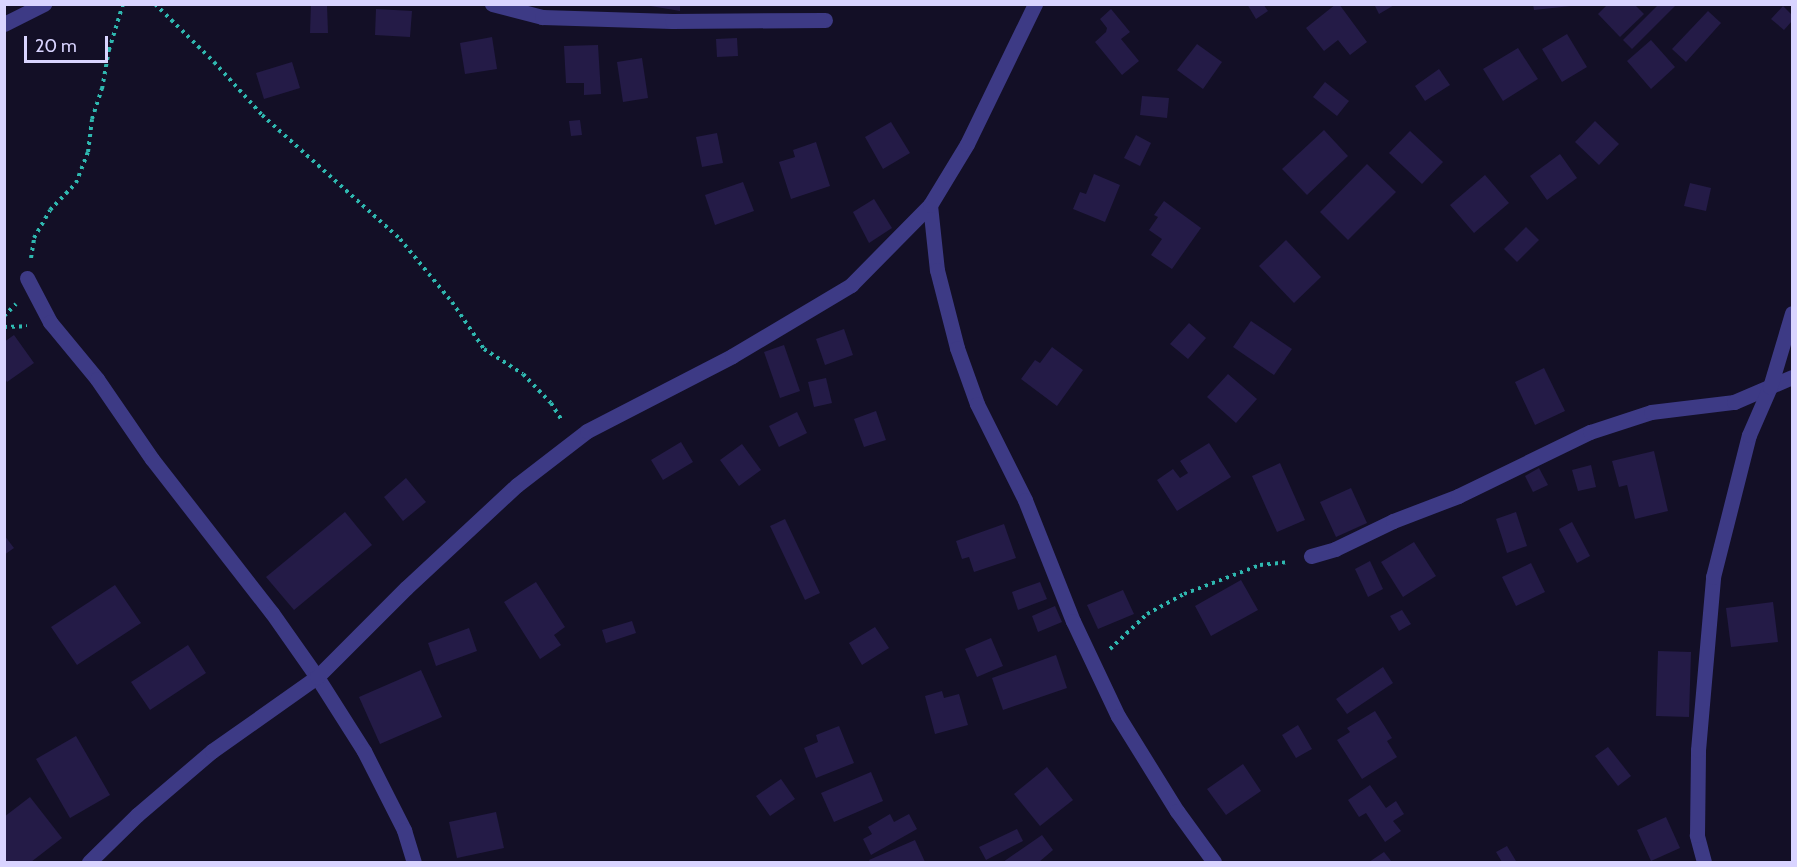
<!DOCTYPE html>
<style>
body{margin:0}
#map{position:relative;width:1797px;height:867px;overflow:hidden;background:#130f26;font-family:Cabin,sans-serif}
div>[style]{position:absolute}
[style*='--x']{left:calc(var(--x)*1px);top:calc(var(--y)*1px);width:calc(var(--w)*1px);rotate:calc(var(--a)*1deg)}
.building>*{inset:0;background:#241b47}
.path>*{height:4px;margin-top:-2px;transform-origin:0;background:repeating-linear-gradient(90deg,#2fb8b0 0 3px,transparent 0 7.5px)}
.minor>*{height:15px;margin:-7.5px;padding:0 7.5px;transform-origin:7.5px;border-radius:7.5px;background:#3d3a85}
span{translate:-50% -50%;white-space:nowrap;text-align:center;line-height:1.15;-webkit-text-stroke:5px #130f26;paint-order:stroke}
.frame{position:absolute;inset:0;border:6px solid #d9d4ff;pointer-events:none}
.scale{position:absolute;left:24px;top:36px;width:84px;height:27px;box-sizing:border-box;border:3px solid #d9d4ff;border-top:0;padding-left:8px;font-size:18px;line-height:21px;white-space:nowrap;color:#d9d4ff;-webkit-text-stroke:4px #130f26;paint-order:stroke}
</style>
<div id="map">
<div class="building">
<div style="clip-path:polygon(311px 4px,327px 5px,328px 33px,310px 33px)"></div>
<div style="clip-path:polygon(639px 4px,680px 4px,680px 11px)"></div>
<div style="clip-path:polygon(1247px 4px,1263px 4px,1268px 11px,1256px 19px)"></div>
<div style="clip-path:polygon(1336px 4px,1339px 4px,1367px 42px,1350px 55px,1338px 40px,1324px 51px,1306px 28px)"></div>
<div style="clip-path:polygon(1374px 4px,1396px 4px,1379px 14px)"></div>
<div style="clip-path:polygon(1533px 4px,1571px 4px,1571px 6px,1534px 10px)"></div>
<div style="clip-path:polygon(1608px 4px,1634px 4px,1644px 14px,1620px 37px,1598px 14px)"></div>
<div style="clip-path:polygon(1659px 4px,1677px 4px,1632px 49px,1623px 40px)"></div>
<div style="clip-path:polygon(1783px 6px,1792px 15px,1792px 21px,1784px 30px,1771px 19px)"></div>
<div style="clip-path:polygon(376px 9px,412px 11px,410px 37px,375px 35px)"></div>
<div style="clip-path:polygon(1111px 9px,1130px 32px,1121px 39px,1139px 61px,1122px 75px,1095px 42px,1106px 32px,1107px 28px,1100px 19px)"></div>
<div style="clip-path:polygon(1708px 11px,1721px 23px,1686px 62px,1672px 49px)"></div>
<div style="clip-path:polygon(1567px 34px,1587px 67px,1562px 82px,1542px 49px)"></div>
<div style="clip-path:polygon(492px 37px,497px 69px,465px 74px,460px 43px)"></div>
<div style="clip-path:polygon(737px 38px,738px 56px,717px 57px,716px 39px)"></div>
<div style="clip-path:polygon(1651px 40px,1675px 67px,1651px 89px,1627px 61px)"></div>
<div style="clip-path:polygon(1197px 44px,1222px 62px,1203px 89px,1177px 70px)"></div>
<div style="clip-path:polygon(598px 45px,601px 94px,584px 95px,584px 83px,566px 83px,564px 46px)"></div>
<div style="clip-path:polygon(1518px 48px,1538px 79px,1503px 101px,1483px 69px)"></div>
<div style="clip-path:polygon(642px 58px,648px 98px,623px 102px,617px 62px)"></div>
<div style="clip-path:polygon(292px 62px,300px 88px,264px 99px,256px 73px)"></div>
<div style="clip-path:polygon(1439px 69px,1450px 85px,1425px 101px,1415px 86px)"></div>
<div style="clip-path:polygon(1325px 82px,1349px 101px,1337px 116px,1313px 97px)"></div>
<div style="clip-path:polygon(1142px 96px,1169px 98px,1167px 118px,1140px 115px)"></div>
<div style="clip-path:polygon(580px 120px,582px 135px,571px 136px,569px 121px)"></div>
<div style="clip-path:polygon(1595px 121px,1619px 144px,1599px 165px,1575px 142px)"></div>
<div style="clip-path:polygon(891px 122px,910px 153px,883px 169px,865px 137px)"></div>
<div style="clip-path:polygon(1324px 130px,1348px 156px,1307px 195px,1282px 169px)"></div>
<div style="clip-path:polygon(1410px 131px,1443px 162px,1422px 184px,1389px 153px)"></div>
<div style="clip-path:polygon(717px 133px,723px 163px,702px 167px,696px 137px)"></div>
<div style="clip-path:polygon(1136px 135px,1151px 143px,1140px 166px,1124px 158px)"></div>
<div style="clip-path:polygon(816px 142px,830px 186px,791px 199px,779px 162px,795px 157px,793px 150px)"></div>
<div style="clip-path:polygon(1560px 154px,1577px 178px,1547px 200px,1530px 176px)"></div>
<div style="clip-path:polygon(1367px 164px,1396px 192px,1348px 240px,1320px 212px)"></div>
<div style="clip-path:polygon(1094px 174px,1120px 185px,1105px 222px,1073px 209px,1080px 192px,1086px 194px)"></div>
<div style="clip-path:polygon(1485px 175px,1509px 203px,1474px 233px,1450px 205px)"></div>
<div style="clip-path:polygon(743px 182px,754px 211px,715px 225px,705px 195px)"></div>
<div style="clip-path:polygon(1690px 183px,1711px 188px,1706px 211px,1684px 206px)"></div>
<div style="clip-path:polygon(874px 199px,892px 228px,869px 243px,853px 212px)"></div>
<div style="clip-path:polygon(1164px 201px,1201px 228px,1172px 269px,1151px 255px,1162px 239px,1149px 230px,1158px 217px,1154px 215px)"></div>
<div style="clip-path:polygon(1526px 227px,1539px 240px,1517px 262px,1504px 249px)"></div>
<div style="clip-path:polygon(1286px 240px,1321px 277px,1294px 303px,1259px 266px)"></div>
<div style="clip-path:polygon(1251px 321px,1292px 349px,1274px 375px,1233px 347px)"></div>
<div style="clip-path:polygon(1189px 323px,1206px 338px,1188px 359px,1170px 344px)"></div>
<div style="clip-path:polygon(844px 329px,853px 355px,825px 365px,816px 339px)"></div>
<div style="clip-path:polygon(14px 335px,34px 363px,7px 382px,4px 377px,4px 342px)"></div>
<div style="clip-path:polygon(784px 345px,800px 391px,780px 398px,764px 352px)"></div>
<div style="clip-path:polygon(1052px 347px,1083px 370px,1057px 406px,1021px 379px,1035px 360px,1040px 363px)"></div>
<div style="clip-path:polygon(1544px 368px,1565px 411px,1535px 425px,1515px 382px)"></div>
<div style="clip-path:polygon(1228px 374px,1257px 399px,1236px 423px,1207px 397px)"></div>
<div style="clip-path:polygon(826px 378px,832px 403px,814px 407px,808px 382px)"></div>
<div style="clip-path:polygon(876px 411px,886px 440px,864px 447px,854px 419px)"></div>
<div style="clip-path:polygon(797px 412px,807px 433px,779px 447px,769px 426px)"></div>
<div style="clip-path:polygon(681px 442px,693px 462px,663px 480px,651px 460px)"></div>
<div style="clip-path:polygon(1209px 443px,1231px 477px,1177px 511px,1157px 480px,1173px 469px,1180px 478px,1188px 473px,1180px 461px)"></div>
<div style="clip-path:polygon(742px 444px,761px 470px,739px 486px,720px 460px)"></div>
<div style="clip-path:polygon(1654px 451px,1668px 511px,1635px 519px,1627px 485px,1619px 487px,1612px 461px)"></div>
<div style="clip-path:polygon(1280px 463px,1305px 520px,1277px 532px,1252px 476px)"></div>
<div style="clip-path:polygon(1591px 465px,1596px 487px,1578px 491px,1572px 470px)"></div>
<div style="clip-path:polygon(1539px 468px,1548px 485px,1533px 492px,1525px 476px)"></div>
<div style="clip-path:polygon(406px 478px,426px 502px,403px 521px,384px 497px)"></div>
<div style="clip-path:polygon(1351px 488px,1367px 523px,1336px 537px,1320px 502px)"></div>
<div style="clip-path:polygon(345px 512px,372px 545px,294px 610px,266px 577px)"></div>
<div style="clip-path:polygon(1516px 512px,1527px 546px,1507px 553px,1496px 519px)"></div>
<div style="clip-path:polygon(785px 519px,820px 593px,805px 600px,770px 526px)"></div>
<div style="clip-path:polygon(1572px 522px,1590px 556px,1577px 563px,1559px 529px)"></div>
<div style="clip-path:polygon(1004px 524px,1016px 558px,974px 572px,969px 557px,962px 559px,956px 541px)"></div>
<div style="clip-path:polygon(4px 535px,14px 548px,4px 555px)"></div>
<div style="clip-path:polygon(1414px 542px,1436px 576px,1403px 597px,1381px 562px)"></div>
<div style="clip-path:polygon(1370px 561px,1383px 589px,1368px 597px,1355px 569px)"></div>
<div style="clip-path:polygon(1531px 563px,1545px 592px,1516px 606px,1502px 577px)"></div>
<div style="clip-path:polygon(1241px 580px,1258px 610px,1211px 636px,1195px 606px)"></div>
<div style="clip-path:polygon(536px 582px,565px 627px,554px 635px,561px 645px,540px 659px,504px 602px)"></div>
<div style="clip-path:polygon(1040px 582px,1047px 599px,1018px 610px,1012px 592px)"></div>
<div style="clip-path:polygon(115px 585px,141px 623px,77px 665px,51px 627px)"></div>
<div style="clip-path:polygon(1123px 590px,1134px 614px,1098px 629px,1087px 605px)"></div>
<div style="clip-path:polygon(1773px 602px,1778px 642px,1731px 647px,1726px 608px)"></div>
<div style="clip-path:polygon(1055px 606px,1062px 622px,1038px 632px,1032px 616px)"></div>
<div style="clip-path:polygon(1402px 610px,1411px 624px,1399px 631px,1390px 616px)"></div>
<div style="clip-path:polygon(632px 621px,636px 633px,606px 643px,602px 630px)"></div>
<div style="clip-path:polygon(875px 627px,889px 648px,862px 665px,849px 643px)"></div>
<div style="clip-path:polygon(469px 628px,477px 651px,436px 666px,428px 643px)"></div>
<div style="clip-path:polygon(991px 638px,1003px 666px,977px 677px,965px 649px)"></div>
<div style="clip-path:polygon(188px 645px,206px 673px,150px 710px,131px 682px)"></div>
<div style="clip-path:polygon(1658px 651px,1691px 652px,1689px 717px,1656px 716px)"></div>
<div style="clip-path:polygon(1056px 655px,1067px 688px,1003px 710px,992px 678px)"></div>
<div style="clip-path:polygon(1383px 667px,1393px 683px,1347px 714px,1336px 699px)"></div>
<div style="clip-path:polygon(421px 670px,442px 717px,380px 744px,359px 697px)"></div>
<div style="clip-path:polygon(942px 691px,944px 698px,959px 694px,968px 725px,935px 734px,925px 696px)"></div>
<div style="clip-path:polygon(1375px 711px,1392px 738px,1387px 741px,1397px 757px,1362px 779px,1337px 740px,1350px 732px,1347px 728px)"></div>
<div style="clip-path:polygon(1298px 725px,1312px 749px,1296px 758px,1282px 735px)"></div>
<div style="clip-path:polygon(839px 726px,854px 763px,816px 778px,804px 748px,818px 742px,816px 735px)"></div>
<div style="clip-path:polygon(76px 736px,110px 795px,70px 818px,36px 759px)"></div>
<div style="clip-path:polygon(1608px 747px,1631px 776px,1618px 786px,1595px 756px)"></div>
<div style="clip-path:polygon(1243px 764px,1261px 791px,1226px 815px,1207px 789px)"></div>
<div style="clip-path:polygon(1047px 767px,1073px 800px,1040px 826px,1014px 794px)"></div>
<div style="clip-path:polygon(871px 772px,883px 801px,834px 822px,821px 793px)"></div>
<div style="clip-path:polygon(781px 779px,795px 799px,770px 816px,756px 796px)"></div>
<div style="clip-path:polygon(1370px 785px,1386px 808px,1396px 801px,1404px 814px,1393px 821px,1401px 831px,1385px 842px,1366px 813px,1359px 817px,1348px 800px)"></div>
<div style="clip-path:polygon(30px 797px,62px 838px,31px 862px,4px 862px,4px 817px)"></div>
<div style="clip-path:polygon(496px 812px,504px 848px,457px 858px,449px 822px)"></div>
<div style="clip-path:polygon(890px 814px,894px 822px,909px 814px,917px 829px,871px 855px,863px 839px,872px 834px,868px 827px)"></div>
<div style="clip-path:polygon(1666px 817px,1680px 848px,1651px 861px,1637px 830px)"></div>
<div style="clip-path:polygon(1017px 829px,1023px 841px,986px 860px,979px 847px)"></div>
<div style="clip-path:polygon(1042px 835px,1053px 850px,1039px 862px,1003px 862px)"></div>
<div style="clip-path:polygon(915px 840px,925px 862px,870px 862px,869px 860px)"></div>
<div style="clip-path:polygon(1507px 846px,1516px 861px,1502px 862px,1496px 852px)"></div>
<div style="clip-path:polygon(1384px 852px,1392px 862px,1369px 862px)"></div>
</div>
<div class="path">
<div style="--x:155;--y:4;--w:83;--a:44.5"></div>
<div style="--x:214;--y:62;--w:72;--a:47.8"></div>
<div style="--x:262;--y:115;--w:186;--a:41.9"></div>
<div style="--x:400;--y:239;--w:82;--a:50.5"></div>
<div style="--x:452;--y:302;--w:57;--a:55.8"></div>
<div style="--x:484;--y:349;--w:46;--a:32.7"></div>
<div style="--x:523;--y:374;--w:40;--a:46"></div>
<div style="--x:551;--y:403;--w:22;--a:58"></div>
<div style="--x:31;--y:258;--w:20;--a:-81"></div>
<div style="--x:34;--y:238;--w:32;--a:-60"></div>
<div style="--x:50;--y:210;--w:37;--a:-46"></div>
<div style="--x:76;--y:183;--w:33;--a:-69"></div>
<div style="--x:88;--y:152;--w:33;--a:-83"></div>
<div style="--x:92;--y:119;--w:32;--a:-72"></div>
<div style="--x:102;--y:89;--w:40;--a:-80"></div>
<div style="--x:109;--y:50;--w:48;--a:-73.1"></div>
<div style="--x:4;--y:316;--w:17;--a:-45"></div>
<div style="--x:4;--y:327;--w:23;--a:-2"></div>
<div style="--x:1110;--y:649;--w:51;--a:-43.4"></div>
<div style="--x:1147;--y:614;--w:42;--a:-28.4"></div>
<div style="--x:1184;--y:594;--w:81;--a:-20.9"></div>
<div style="--x:1260;--y:565;--w:30;--a:-6"></div>
</div>
<div class="minor">
<div style="--x:492;--y:4;--w:52;--a:14.6"></div>
<div style="--x:542;--y:17;--w:130;--a:1.8"></div>
<div style="--x:672;--y:21;--w:153;--a:-0.4"></div>
<div style="--x:4;--y:24;--w:45;--a:-26.6"></div>
<div style="--x:930;--y:205;--w:65;--a:83.9"></div>
<div style="--x:937;--y:270;--w:81;--a:75.6"></div>
<div style="--x:957;--y:348;--w:59;--a:70.3"></div>
<div style="--x:977;--y:404;--w:107;--a:63.4"></div>
<div style="--x:1025;--y:500;--w:130;--a:68.4"></div>
<div style="--x:1073;--y:621;--w:105;--a:64.7"></div>
<div style="--x:1118;--y:716;--w:112;--a:58.2"></div>
<div style="--x:1177;--y:811;--w:63;--a:54"></div>
<div style="--x:27;--y:278;--w:50;--a:62.4"></div>
<div style="--x:50;--y:322;--w:74;--a:50.5"></div>
<div style="--x:97;--y:379;--w:97;--a:55.5"></div>
<div style="--x:152;--y:459;--w:195;--a:52.1"></div>
<div style="--x:272;--y:613;--w:78;--a:54.9"></div>
<div style="--x:317;--y:677;--w:88;--a:57.6"></div>
<div style="--x:364;--y:751;--w:89;--a:63.1"></div>
<div style="--x:404;--y:830;--w:34;--a:73"></div>
<div style="--x:1311;--y:556;--w:25;--a:-16"></div>
<div style="--x:1335;--y:549;--w:64;--a:-25.8"></div>
<div style="--x:1393;--y:521;--w:70;--a:-21"></div>
<div style="--x:1458;--y:496;--w:147;--a:-25.9"></div>
<div style="--x:1590;--y:432;--w:64;--a:-18.2"></div>
<div style="--x:1651;--y:412;--w:84;--a:-6.9"></div>
<div style="--x:1734;--y:402;--w:63;--a:-23.3"></div>
<div style="--x:89;--y:862;--w:67;--a:-44.4"></div>
<div style="--x:137;--y:815;--w:99;--a:-40.5"></div>
<div style="--x:212;--y:751;--w:128;--a:-35.2"></div>
<div style="--x:317;--y:677;--w:126;--a:-45"></div>
<div style="--x:406;--y:588;--w:151;--a:-42.9"></div>
<div style="--x:517;--y:485;--w:88;--a:-37.6"></div>
<div style="--x:587;--y:431;--w:163;--a:-27.3"></div>
<div style="--x:732;--y:356;--w:139;--a:-30.8"></div>
<div style="--x:851;--y:285;--w:112;--a:-45.4"></div>
<div style="--x:930;--y:205;--w:71;--a:-58.8"></div>
<div style="--x:967;--y:144;--w:156;--a:-64.1"></div>
<div style="--x:1704;--y:862;--w:28;--a:-105"></div>
<div style="--x:1697;--y:835;--w:85;--a:-89.3"></div>
<div style="--x:1698;--y:750;--w:174;--a:-85"></div>
<div style="--x:1713;--y:577;--w:146;--a:-75.8"></div>
<div style="--x:1749;--y:435;--w:52;--a:-66.4"></div>
<div style="--x:1770;--y:387;--w:77;--a:-73.4"></div>
</div>
<div class="frame"></div>
<div class="scale">20 m</div>
</div>
